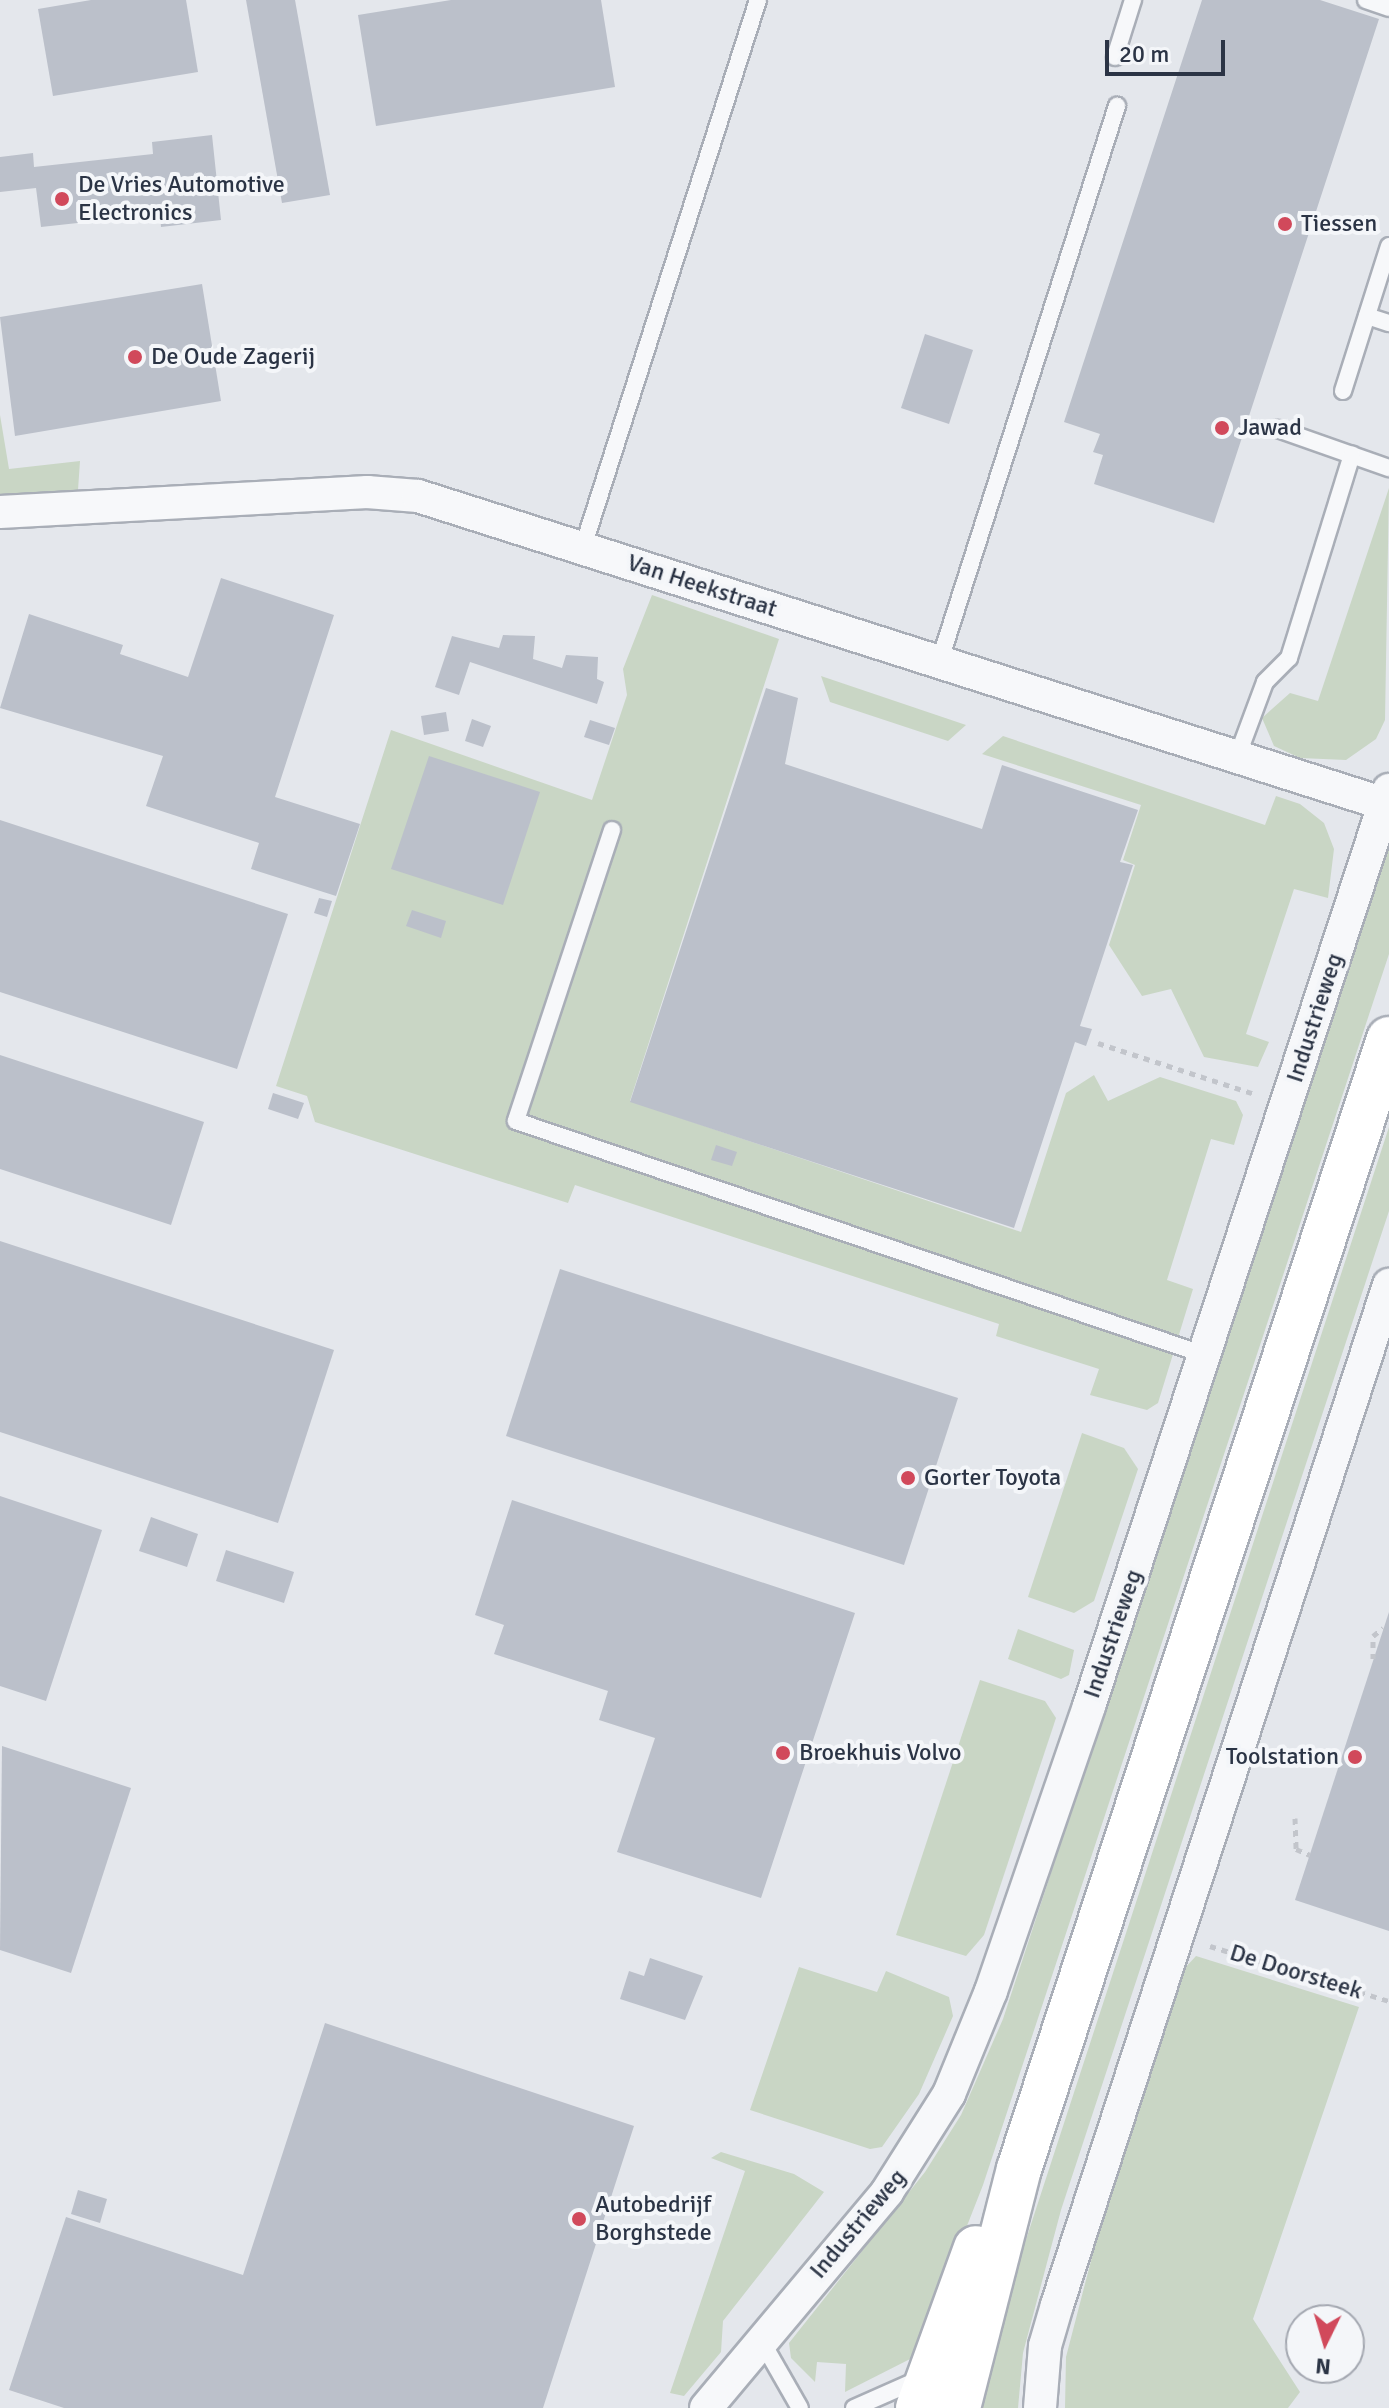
<!DOCTYPE html>
<style>
body{margin:0}
#map{position:relative;width:1389px;height:2408px;overflow:hidden;background:#e4e7ec;font-family:Signika,sans-serif}
div>[style]{position:absolute}
[style*='--x']{left:calc(var(--x)*1px);top:calc(var(--y)*1px);width:calc(var(--w)*1px);rotate:calc(var(--a)*1deg)}
.green>*{inset:0;background:#c9d6c5}
.building>*{inset:0;background:#bbc0ca}
.path>*{height:5px;margin-top:-2.5px;transform-origin:0;background:repeating-linear-gradient(90deg,#c2c5cb 0 6px,transparent 0 12px)}
.roads{filter:drop-shadow(2px 0 #a9aeb7) drop-shadow(-2px 0 #a9aeb7) drop-shadow(0 2px #a9aeb7) drop-shadow(0 -2px #a9aeb7)}
.lane>*{height:16px;margin:-8px;padding:0 8px;transform-origin:8px;border-radius:8px;background:#f7f8fa}
.street>*{height:32px;margin:-16px;padding:0 16px;transform-origin:16px;border-radius:16px;background:#f7f8fa}
.primary>*{height:44px;margin:-22px;padding:0 22px;transform-origin:22px;border-radius:22px;background:#fff}
.dots>*{width:22px;height:22px;translate:-50% -50%;box-sizing:border-box;border:4px solid #f4f6f9;border-radius:50%}
span{translate:-50% -50%;white-space:nowrap;text-align:center;line-height:1.15;-webkit-text-stroke:8px #f4f6f9;paint-order:stroke}
.poi-label{font-size:24px;color:#2b3445}
.left{translate:0 -50%;text-align:left}
.right{translate:-100% -50%;text-align:right}
.street-label{font-size:24px;color:#2b3445}
.north{position:absolute;left:1285px;top:2304px;width:80px;height:80px;box-sizing:border-box;background:#f4f6f9;border:2px solid #a4a8b1;border-radius:50%;rotate:185deg;font-size:22px;font-weight:700;line-height:32px;text-align:center;color:#2b3445}
.north::after{content:'';display:block;margin:auto;width:28px;height:36px;background:#d1495b;clip-path:polygon(50% 0,100% 100%,50% 72%,0 100%)}
.scale{position:absolute;left:1105px;top:40px;width:120px;height:36px;box-sizing:border-box;border:4px solid #2b3445;border-top:0;padding-left:10px;font-size:24px;line-height:28px;white-space:nowrap;color:#2b3445;-webkit-text-stroke:6px #f4f6f9;paint-order:stroke}
</style>
<div id="map">
<div class="green">
<div style="clip-path:polygon(0 415px,9px 469px,80px 461px,78px 490px,0 496px)"></div>
<div style="clip-path:polygon(1389px 488px,1385px 720px,1376px 739px,1346px 760px,1300px 758px,1274px 746px,1262px 718px,1290px 693px,1318px 701px)"></div>
<div style="clip-path:polygon(652px 595px,779px 639px,630px 1101px,1021px 1232px,1066px 1093px,1094px 1075px,1108px 1101px,1160px 1077px,1236px 1101px,1243px 1115px,1234px 1145px,1211px 1139px,1167px 1280px,1193px 1289px,1158px 1403px,1147px 1410px,1090px 1395px,1099px 1369px,996px 1336px,999px 1324px,575px 1185px,568px 1203px,315px 1122px,307px 1096px,276px 1086px,391px 730px,592px 800px,627px 695px,623px 669px)"></div>
<div style="clip-path:polygon(821px 676px,966px 725px,948px 741px,830px 702px)"></div>
<div style="clip-path:polygon(1003px 736px,1265px 825px,1276px 796px,1300px 804px,1324px 823px,1334px 849px,1328px 898px,1294px 889px,1246px 1034px,1269px 1042px,1258px 1067px,1204px 1057px,1171px 989px,1142px 996px,1109px 945px,1135px 865px,1123px 860px,1141px 805px,982px 754px)"></div>
<div style="clip-path:polygon(1389px 844px,1389px 954px,983px 2185px,916px 2356px,845px 2392px,846px 2364px,817px 2362px,815px 2382px,791px 2358px,789px 2343px,925px 2172px,961px 2115px,1003px 2019px)"></div>
<div style="clip-path:polygon(1389px 1127px,1389px 1211px,1061px 2210px,1023px 2353px,1018px 2408px,977px 2408px,1005px 2304px)"></div>
<div style="clip-path:polygon(1082px 1433px,1124px 1448px,1138px 1469px,1094px 1601px,1074px 1613px,1028px 1597px)"></div>
<div style="clip-path:polygon(1018px 1629px,1074px 1650px,1069px 1675px,1061px 1679px,1008px 1659px)"></div>
<div style="clip-path:polygon(980px 1680px,1045px 1701px,1056px 1718px,984px 1935px,966px 1956px,896px 1935px)"></div>
<div style="clip-path:polygon(1196px 1956px,1359px 2007px,1253px 2319px,1300px 2392px,1288px 2408px,1065px 2408px,1066px 2357px,1099px 2230px,1184px 1969px)"></div>
<div style="clip-path:polygon(799px 1967px,877px 1992px,886px 1971px,949px 1997px,953px 2016px,919px 2094px,882px 2147px,870px 2149px,750px 2110px)"></div>
<div style="clip-path:polygon(721px 2152px,794px 2174px,824px 2192px,723px 2321px,721px 2352px,684px 2396px,670px 2393px,745px 2171px,711px 2158px)"></div>
</div>
<div class="building">
<div style="clip-path:polygon(91px 0,186px 0,198px 72px,53px 96px,38px 9px)"></div>
<div style="clip-path:polygon(246px 0,295px 0,330px 195px,282px 203px)"></div>
<div style="clip-path:polygon(451px 0,601px 0,615px 87px,376px 126px,358px 15px)"></div>
<div style="clip-path:polygon(1202px 0,1320px 0,1379px 19px,1214px 523px,1094px 484px,1103px 455px,1093px 452px,1100px 434px,1064px 422px)"></div>
<div style="clip-path:polygon(212px 135px,221px 220px,161px 227px,160px 214px,41px 227px,36px 188px,0 192px,0 157px,33px 153px,34px 167px,153px 154px,152px 142px)"></div>
<div style="clip-path:polygon(202px 284px,221px 401px,15px 436px,0 317px)"></div>
<div style="clip-path:polygon(925px 334px,973px 350px,949px 424px,901px 408px)"></div>
<div style="clip-path:polygon(221px 578px,334px 615px,275px 797px,360px 824px,336px 896px,251px 869px,259px 843px,146px 806px,163px 756px,0 708px,29px 614px,123px 645px,120px 654px,188px 677px)"></div>
<div style="clip-path:polygon(503px 635px,535px 636px,533px 659px,562px 668px,566px 655px,598px 657px,597px 679px,604px 682px,597px 704px,470px 662px,459px 695px,435px 687px,452px 636px,499px 648px)"></div>
<div style="clip-path:polygon(766px 688px,798px 698px,785px 764px,982px 829px,1002px 765px,1138px 810px,1120px 862px,1133px 865px,1080px 1026px,1092px 1029px,1086px 1046px,1075px 1042px,1014px 1228px,630px 1102px)"></div>
<div style="clip-path:polygon(446px 712px,449px 731px,424px 735px,421px 716px)"></div>
<div style="clip-path:polygon(472px 719px,491px 726px,483px 747px,465px 741px)"></div>
<div style="clip-path:polygon(590px 720px,615px 728px,609px 745px,584px 737px)"></div>
<div style="clip-path:polygon(429px 756px,540px 792px,503px 905px,391px 869px)"></div>
<div style="clip-path:polygon(0 820px,288px 914px,237px 1069px,0 992px)"></div>
<div style="clip-path:polygon(319px 898px,332px 901px,327px 917px,314px 913px)"></div>
<div style="clip-path:polygon(412px 910px,446px 921px,441px 938px,406px 926px)"></div>
<div style="clip-path:polygon(0 1055px,204px 1122px,171px 1225px,0 1169px)"></div>
<div style="clip-path:polygon(273px 1093px,304px 1103px,298px 1119px,268px 1109px)"></div>
<div style="clip-path:polygon(716px 1145px,737px 1152px,732px 1166px,711px 1160px)"></div>
<div style="clip-path:polygon(0 1241px,334px 1350px,278px 1523px,0 1432px)"></div>
<div style="clip-path:polygon(560px 1269px,958px 1398px,904px 1565px,506px 1436px)"></div>
<div style="clip-path:polygon(0 1496px,102px 1530px,46px 1701px,0 1686px)"></div>
<div style="clip-path:polygon(512px 1500px,855px 1613px,761px 1898px,617px 1852px,655px 1738px,599px 1720px,608px 1691px,494px 1654px,504px 1625px,475px 1615px)"></div>
<div style="clip-path:polygon(151px 1517px,198px 1534px,187px 1567px,139px 1551px)"></div>
<div style="clip-path:polygon(226px 1550px,294px 1572px,284px 1603px,216px 1581px)"></div>
<div style="clip-path:polygon(1389px 1612px,1389px 1931px,1295px 1900px)"></div>
<div style="clip-path:polygon(2px 1746px,131px 1788px,71px 1973px,0 1950px)"></div>
<div style="clip-path:polygon(650px 1958px,703px 1976px,685px 2020px,620px 1999px,629px 1971px,644px 1976px)"></div>
<div style="clip-path:polygon(325px 2023px,634px 2126px,543px 2408px,64px 2408px,9px 2390px,66px 2217px,243px 2275px)"></div>
<div style="clip-path:polygon(78px 2190px,107px 2199px,100px 2223px,71px 2214px)"></div>
</div>
<div class="path">
<div style="--x:1098;--y:1043;--w:162;--a:18"></div>
<div style="--x:1373;--y:1659;--w:23;--a:-90"></div>
<div style="--x:1373;--y:1636;--w:13;--a:-39"></div>
<div style="--x:1335;--y:1750;--w:11;--a:56"></div>
<div style="--x:1295;--y:1818;--w:31;--a:88"></div>
<div style="--x:1296;--y:1849;--w:15;--a:23"></div>
<div style="--x:1210;--y:1946;--w:187;--a:17.1"></div>
</div>
<div class="roads">
<div class="lane">
<div style="--x:1366;--y:0;--w:24;--a:19"></div>
<div style="--x:1115;--y:57;--w:60;--a:-72.5"></div>
<div style="--x:1367;--y:316;--w:23;--a:18"></div>
<div style="--x:1343;--y:391;--w:152;--a:-72.4"></div>
<div style="--x:1278;--y:429;--w:118;--a:19.4"></div>
<div style="--x:583;--y:547;--w:574;--a:-72.26"></div>
<div style="--x:939;--y:663;--w:585;--a:-72.28"></div>
<div style="--x:1236;--y:760;--w:83;--a:-69.6"></div>
<div style="--x:1265;--y:682;--w:34;--a:-45"></div>
<div style="--x:1289;--y:658;--w:213;--a:-72.8"></div>
<div style="--x:612;--y:830;--w:306;--a:108.3"></div>
<div style="--x:516;--y:1121;--w:728;--a:18.76"></div>
<div style="--x:761;--y:2340;--w:78;--a:60.2"></div>
<div style="--x:854;--y:2408;--w:74;--a:-23.8"></div>
</div>
<div class="street">
<div style="--x:0;--y:512;--w:368;--a:-3.1"></div>
<div style="--x:367;--y:492;--w:51;--a:4.5"></div>
<div style="--x:418;--y:496;--w:1015;--a:17.67"></div>
<div style="--x:706;--y:2408;--w:282;--a:-50"></div>
<div style="--x:887;--y:2192;--w:116;--a:-57.7"></div>
<div style="--x:949;--y:2094;--w:111;--a:-67.8"></div>
<div style="--x:991;--y:1991;--w:301;--a:-71"></div>
<div style="--x:1089;--y:1706;--w:964;--a:-71.87"></div>
<div style="--x:1040;--y:2408;--w:62;--a:-85.4"></div>
<div style="--x:1045;--y:2346;--w:43;--a:-73.7"></div>
<div style="--x:1057;--y:2305;--w:1073;--a:-71.97"></div>
</div>
<div class="primary">
<div style="--x:918;--y:2408;--w:170;--a:-70.1"></div>
<div style="--x:958;--y:2408;--w:247;--a:-75.7"></div>
<div style="--x:1019;--y:2169;--w:1189;--a:-71.87"></div>
</div>
</div>
<div class="dots">
<div style="left:62px;top:199px;background:#d1495b"></div>
<div style="left:1285px;top:224px;background:#d1495b"></div>
<div style="left:135px;top:357px;background:#d1495b"></div>
<div style="left:1222px;top:428px;background:#d1495b"></div>
<div style="left:908px;top:1478px;background:#d1495b"></div>
<div style="left:783px;top:1753px;background:#d1495b"></div>
<div style="left:1355px;top:1757px;background:#d1495b"></div>
<div style="left:579px;top:2219px;background:#d1495b"></div>
</div>
<div class="poi-label">
<span class="left" style="left:78px;top:199px">De Vries Automotive<br>Electronics</span>
<span class="left" style="left:1301px;top:224px">Tiessen</span>
<span class="left" style="left:151px;top:357px">De Oude Zagerij</span>
<span class="left" style="left:1238px;top:428px">Jawad</span>
<span class="left" style="left:924px;top:1478px">Gorter Toyota</span>
<span class="left" style="left:799px;top:1753px">Broekhuis Volvo</span>
<span class="right" style="left:1339px;top:1757px">Toolstation</span>
<span class="left" style="left:595px;top:2219px">Autobedrijf<br>Borghstede</span>
</div>
<div class="street-label">
<span style="left:702px;top:586px;rotate:18deg">Van Heekstraat</span>
<span style="left:1315px;top:1018px;rotate:-72deg">Industrieweg</span>
<span style="left:1113px;top:1634px;rotate:-71deg">Industrieweg</span>
<span style="left:1296px;top:1972px;rotate:17deg">De Doorsteek</span>
<span style="left:858px;top:2224px;rotate:-50deg">Industrieweg</span>
</div>
<div class="north">N</div>
<div class="scale">20 m</div>
</div>
